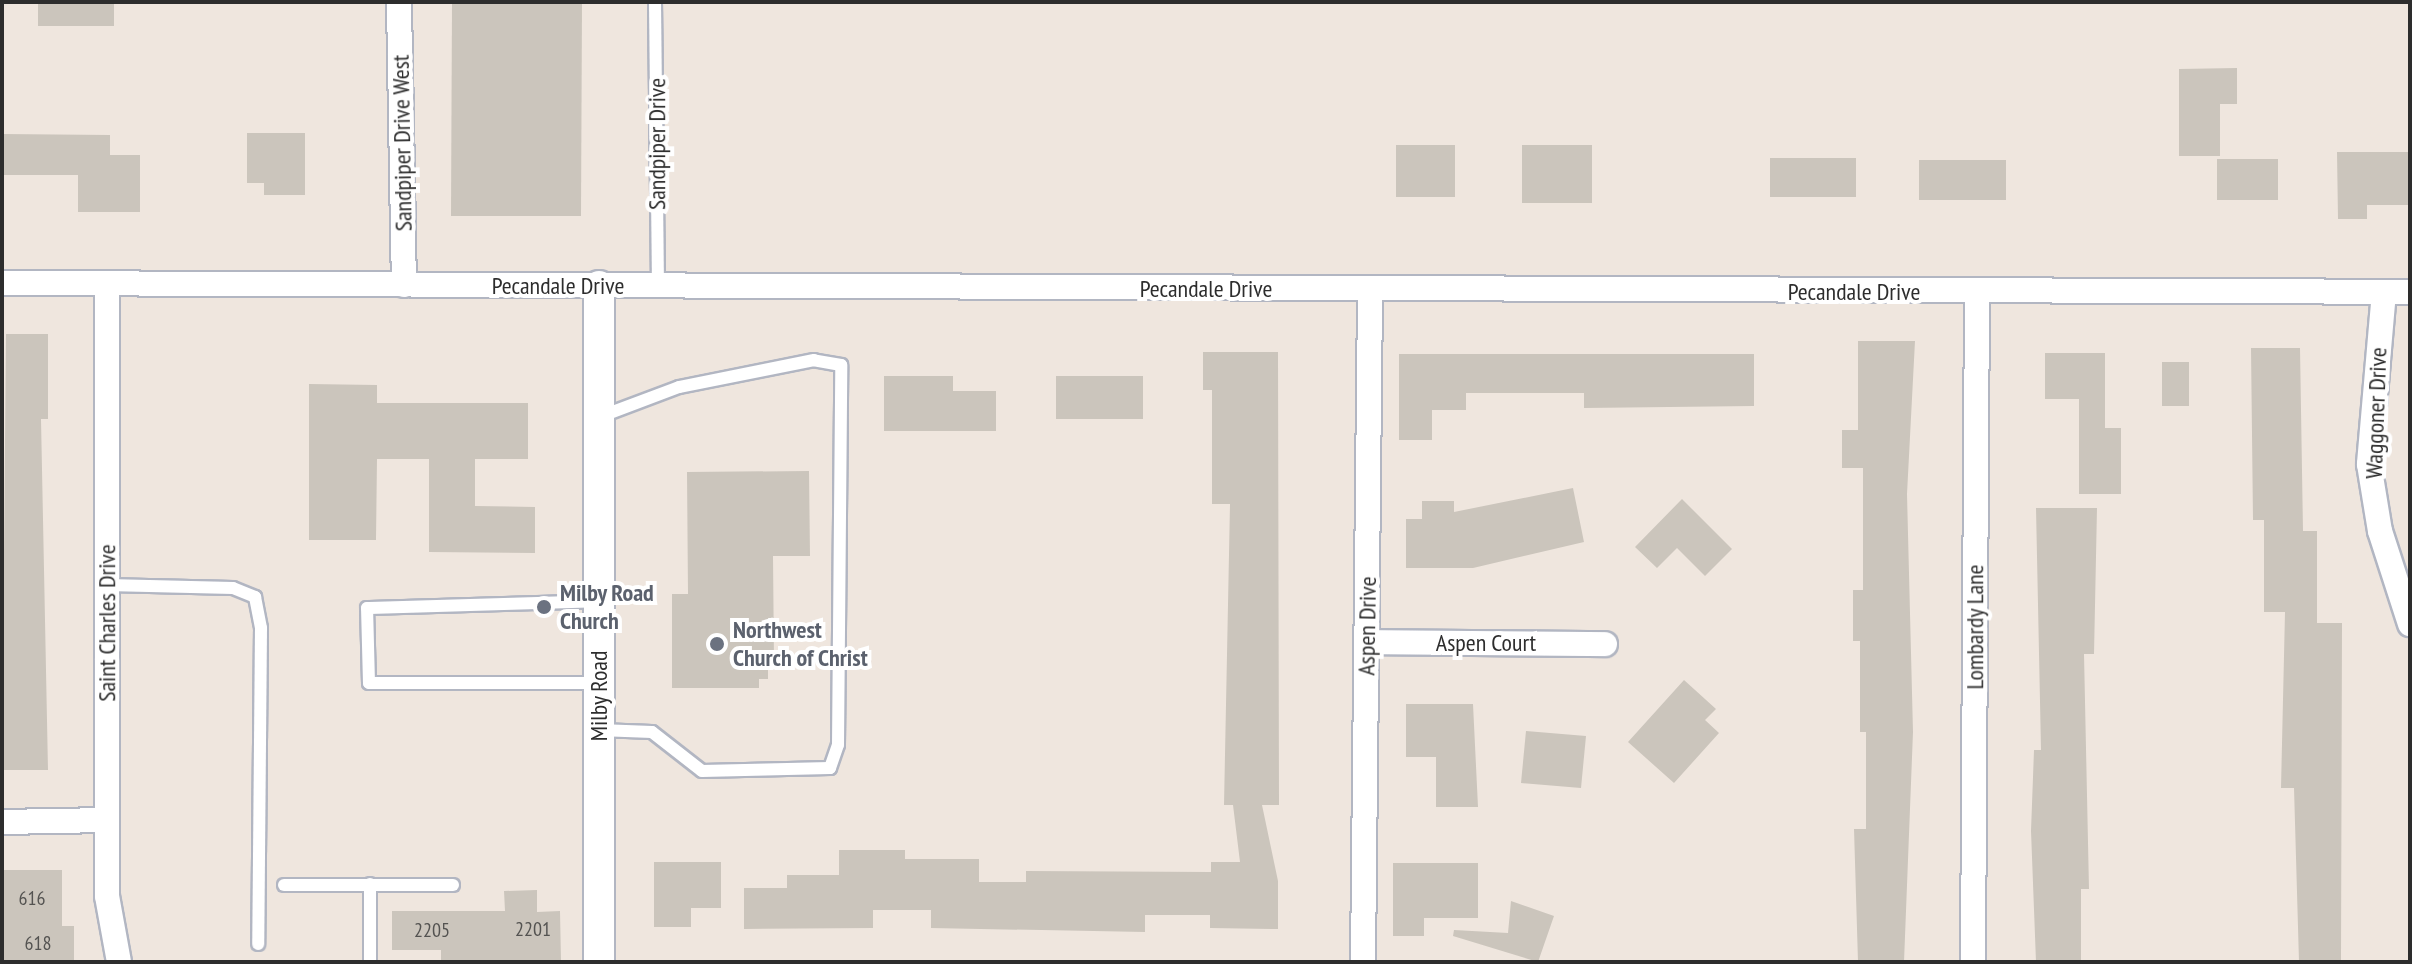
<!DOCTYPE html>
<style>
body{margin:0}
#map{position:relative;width:2412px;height:964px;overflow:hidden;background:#efe6de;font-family:"PT Sans Narrow",sans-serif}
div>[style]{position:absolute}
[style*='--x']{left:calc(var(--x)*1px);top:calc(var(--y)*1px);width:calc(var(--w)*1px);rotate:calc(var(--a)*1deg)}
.building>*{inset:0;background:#cbc5bc}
.roads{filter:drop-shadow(2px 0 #b2b6c2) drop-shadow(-2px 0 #b2b6c2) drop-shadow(0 2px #b2b6c2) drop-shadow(0 -2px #b2b6c2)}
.service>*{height:12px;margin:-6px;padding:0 6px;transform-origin:6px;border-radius:6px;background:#fff}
.minor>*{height:24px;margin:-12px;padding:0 12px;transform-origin:12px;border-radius:12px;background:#fff}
.tertiary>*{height:30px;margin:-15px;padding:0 15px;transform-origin:15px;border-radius:15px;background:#fff}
.dots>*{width:22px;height:22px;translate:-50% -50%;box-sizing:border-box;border:4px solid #fff;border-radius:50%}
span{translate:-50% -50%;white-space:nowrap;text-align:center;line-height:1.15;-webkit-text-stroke:8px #fff;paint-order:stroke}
.number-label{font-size:20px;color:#545351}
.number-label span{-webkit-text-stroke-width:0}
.street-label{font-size:24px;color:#2d2d2d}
.worship-label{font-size:24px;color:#5b616d;font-weight:700}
.left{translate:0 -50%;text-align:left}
.frame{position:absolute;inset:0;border:4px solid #2d2d2d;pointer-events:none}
</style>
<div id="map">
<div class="building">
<div style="clip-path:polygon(38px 2px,114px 2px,114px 26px,38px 26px)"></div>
<div style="clip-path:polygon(452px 2px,582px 2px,581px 216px,451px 216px)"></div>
<div style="clip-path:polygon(2237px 68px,2237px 104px,2220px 104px,2220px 156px,2179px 156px,2179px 69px)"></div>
<div style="clip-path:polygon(247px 133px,305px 133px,305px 195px,264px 195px,264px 183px,247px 183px)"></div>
<div style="clip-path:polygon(2px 134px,110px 135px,110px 155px,140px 155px,140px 212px,78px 212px,78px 175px,2px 175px)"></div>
<div style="clip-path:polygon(1396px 145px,1455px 145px,1455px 197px,1396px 197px)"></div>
<div style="clip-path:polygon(1522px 145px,1592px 145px,1592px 203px,1522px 203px)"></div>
<div style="clip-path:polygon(2337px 152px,2410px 152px,2410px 205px,2367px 205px,2367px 219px,2338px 219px)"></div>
<div style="clip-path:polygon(1770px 158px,1856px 158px,1856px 197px,1770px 197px)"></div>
<div style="clip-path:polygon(2217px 159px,2278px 159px,2278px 200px,2217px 200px)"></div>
<div style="clip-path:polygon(1919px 160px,2006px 160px,2006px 200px,1919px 200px)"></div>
<div style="clip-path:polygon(6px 334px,48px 334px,48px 419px,41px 419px,48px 770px,2px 770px)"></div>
<div style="clip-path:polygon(1858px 341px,1915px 341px,1907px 494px,1913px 732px,1904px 962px,1858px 962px,1854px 829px,1866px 829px,1866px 732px,1860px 732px,1860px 641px,1853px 641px,1853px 590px,1863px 590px,1863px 468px,1842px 468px,1842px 430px,1858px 430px)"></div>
<div style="clip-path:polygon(2251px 348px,2300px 348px,2303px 531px,2317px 531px,2317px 623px,2342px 623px,2341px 962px,2299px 962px,2294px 788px,2281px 788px,2285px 612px,2264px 612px,2264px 520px,2253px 520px)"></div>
<div style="clip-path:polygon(1203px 352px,1278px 352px,1279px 805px,1262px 805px,1278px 881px,1278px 929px,1210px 928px,1210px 915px,1145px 915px,1145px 932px,931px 928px,931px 910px,873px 910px,873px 928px,744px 929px,744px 888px,787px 888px,787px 875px,839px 875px,839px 850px,905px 850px,905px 859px,979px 859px,979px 882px,1026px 882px,1026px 871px,1211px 872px,1211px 862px,1240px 862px,1233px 805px,1224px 805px,1230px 504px,1212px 504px,1212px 390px,1203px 390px)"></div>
<div style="clip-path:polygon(2045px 353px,2105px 353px,2105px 428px,2121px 428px,2121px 494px,2079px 494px,2079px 399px,2045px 399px)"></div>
<div style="clip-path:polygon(1399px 354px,1754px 354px,1754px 406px,1584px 408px,1584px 393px,1466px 393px,1466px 410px,1432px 410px,1432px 440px,1399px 440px)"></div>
<div style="clip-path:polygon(2162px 362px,2189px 362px,2189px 406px,2162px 406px)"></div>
<div style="clip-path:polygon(884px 376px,953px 376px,953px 391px,996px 391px,996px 431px,884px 431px)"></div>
<div style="clip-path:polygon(1056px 376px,1143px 376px,1143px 419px,1056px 419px)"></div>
<div style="clip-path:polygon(309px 384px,377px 385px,377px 403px,528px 403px,528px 459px,475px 459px,475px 506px,535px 507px,535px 553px,429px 552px,429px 459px,377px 459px,376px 540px,309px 540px)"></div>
<div style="clip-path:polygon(809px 471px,810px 556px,773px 556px,774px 662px,768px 662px,768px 679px,759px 679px,759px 688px,672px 688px,672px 594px,688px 594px,687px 472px)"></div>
<div style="clip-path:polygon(1573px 488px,1584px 542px,1473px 568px,1406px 568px,1406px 519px,1422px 519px,1422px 501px,1454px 501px,1454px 512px)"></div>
<div style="clip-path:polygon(1682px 499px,1732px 549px,1705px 576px,1677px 548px,1657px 568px,1635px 547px)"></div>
<div style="clip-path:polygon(2036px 508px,2097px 508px,2094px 654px,2084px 654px,2089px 889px,2081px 889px,2081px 962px,2036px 962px,2031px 831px,2034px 750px,2041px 750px)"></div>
<div style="clip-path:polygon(1684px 680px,1716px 709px,1705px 720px,1719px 733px,1674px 783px,1628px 742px)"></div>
<div style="clip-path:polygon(1406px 704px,1473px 704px,1478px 807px,1436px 807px,1436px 757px,1406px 757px)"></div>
<div style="clip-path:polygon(1526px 731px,1586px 736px,1581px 788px,1521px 783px)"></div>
<div style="clip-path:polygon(654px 862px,721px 862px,721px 908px,691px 908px,691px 927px,654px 927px)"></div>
<div style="clip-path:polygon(1393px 863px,1478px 863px,1478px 918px,1424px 918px,1424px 936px,1393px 936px)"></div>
<div style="clip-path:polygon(2px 870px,62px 870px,62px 926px,74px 926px,74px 962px,2px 962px)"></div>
<div style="clip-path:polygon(537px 890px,537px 912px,560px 911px,561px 962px,441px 962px,441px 950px,392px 950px,392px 911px,505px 911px,504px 891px)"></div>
<div style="clip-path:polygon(1511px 901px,1554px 916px,1538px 962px,1453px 936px,1454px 930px,1508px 933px)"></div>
</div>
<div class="roads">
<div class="service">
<div style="--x:655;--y:2;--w:284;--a:89.4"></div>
<div style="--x:107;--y:585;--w:126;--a:1.4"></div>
<div style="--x:233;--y:588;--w:24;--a:22"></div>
<div style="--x:255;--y:597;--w:32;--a:79"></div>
<div style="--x:261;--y:628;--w:316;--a:90.5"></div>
<div style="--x:599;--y:683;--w:230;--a:180"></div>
<div style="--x:369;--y:683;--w:75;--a:-91.5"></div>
<div style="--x:367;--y:608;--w:232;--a:-1.7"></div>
<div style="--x:599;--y:730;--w:53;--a:2.2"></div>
<div style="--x:652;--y:732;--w:63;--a:38"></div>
<div style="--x:702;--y:771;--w:128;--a:-1.3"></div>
<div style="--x:830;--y:768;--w:24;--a:-71"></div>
<div style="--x:838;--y:745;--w:380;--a:-89.5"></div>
<div style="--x:841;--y:365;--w:27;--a:-170"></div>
<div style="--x:814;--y:360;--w:138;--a:168.7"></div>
<div style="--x:679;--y:387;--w:82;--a:159.4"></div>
<div style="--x:370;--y:884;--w:78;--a:90"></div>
<div style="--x:284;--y:885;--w:169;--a:0"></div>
</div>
<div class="minor">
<div style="--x:399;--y:2;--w:283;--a:89"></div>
<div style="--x:2;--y:283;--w:2408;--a:0.21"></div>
<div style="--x:107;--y:283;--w:613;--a:90"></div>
<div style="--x:107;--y:896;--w:67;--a:79.7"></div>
<div style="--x:2384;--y:292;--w:173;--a:95"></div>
<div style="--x:2369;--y:464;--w:68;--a:80.7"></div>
<div style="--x:2380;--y:531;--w:98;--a:72.1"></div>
<div style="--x:1367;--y:642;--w:238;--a:0.5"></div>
<div style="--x:2;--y:822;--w:105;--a:-1.1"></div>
<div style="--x:1363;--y:962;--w:672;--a:-89.4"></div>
<div style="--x:1973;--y:962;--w:669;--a:-89.66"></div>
</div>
<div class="tertiary">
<div style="--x:599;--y:962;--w:676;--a:-90"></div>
</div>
</div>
<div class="dots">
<div style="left:544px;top:607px;background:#6b7280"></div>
<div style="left:717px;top:644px;background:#6b7280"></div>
</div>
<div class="number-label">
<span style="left:32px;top:898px">616</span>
<span style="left:533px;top:929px">2201</span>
<span style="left:432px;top:930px">2205</span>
<span style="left:38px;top:943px">618</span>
</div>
<div class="street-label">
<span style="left:402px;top:143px;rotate:-91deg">Sandpiper Drive West</span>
<span style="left:657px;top:144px;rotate:-90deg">Sandpiper Drive</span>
<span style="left:558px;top:286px">Pecandale Drive</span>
<span style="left:1206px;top:289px">Pecandale Drive</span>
<span style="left:1854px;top:292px">Pecandale Drive</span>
<span style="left:2376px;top:413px;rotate:-88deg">Waggoner Drive</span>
<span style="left:107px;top:623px;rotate:-90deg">Saint Charles Drive</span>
<span style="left:1367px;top:626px;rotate:-89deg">Aspen Drive</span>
<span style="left:1975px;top:627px;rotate:-90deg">Lombardy Lane</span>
<span style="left:1486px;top:643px">Aspen Court</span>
<span style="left:599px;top:696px;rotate:-90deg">Milby Road</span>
</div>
<div class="worship-label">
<span class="left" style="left:560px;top:607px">Milby Road<br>Church</span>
<span class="left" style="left:733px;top:644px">Northwest<br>Church of Christ</span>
</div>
<div class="frame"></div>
</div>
